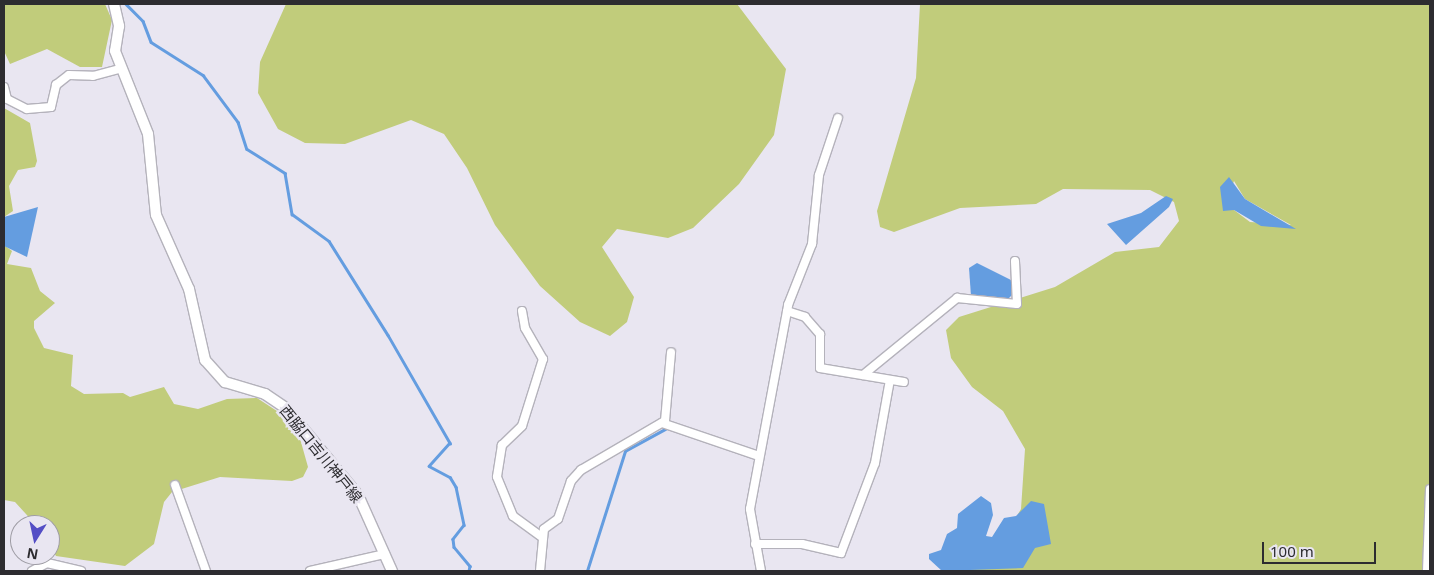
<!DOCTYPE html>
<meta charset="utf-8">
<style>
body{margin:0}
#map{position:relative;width:1434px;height:575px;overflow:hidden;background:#e9e6f1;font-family:"Noto Sans","Noto Sans JP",sans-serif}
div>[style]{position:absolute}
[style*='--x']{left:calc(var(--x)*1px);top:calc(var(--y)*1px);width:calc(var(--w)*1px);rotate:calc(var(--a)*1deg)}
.green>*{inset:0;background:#c1cc7b}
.water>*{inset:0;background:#649de0}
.stream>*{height:2.5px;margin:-1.25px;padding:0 1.25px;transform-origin:1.25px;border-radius:1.25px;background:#649de0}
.roads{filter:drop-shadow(1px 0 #b4b2bb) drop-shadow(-1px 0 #b4b2bb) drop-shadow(0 1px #b4b2bb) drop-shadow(0 -1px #b4b2bb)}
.minor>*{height:8px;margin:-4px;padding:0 4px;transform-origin:4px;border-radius:4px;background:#fff}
.major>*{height:10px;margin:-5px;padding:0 5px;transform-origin:5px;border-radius:5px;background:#fff}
span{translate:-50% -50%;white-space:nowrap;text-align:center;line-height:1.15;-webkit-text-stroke:5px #e9e6f1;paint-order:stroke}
.street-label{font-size:15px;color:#2d2c30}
.frame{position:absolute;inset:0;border:5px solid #2d2c30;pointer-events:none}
.north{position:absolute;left:10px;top:515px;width:50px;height:50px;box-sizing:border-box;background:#e9e6f1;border:1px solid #9e9ca4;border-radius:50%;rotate:190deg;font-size:14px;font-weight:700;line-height:20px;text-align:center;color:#2d2c30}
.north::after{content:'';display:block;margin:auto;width:18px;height:22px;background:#544ec5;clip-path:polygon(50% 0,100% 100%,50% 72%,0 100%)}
.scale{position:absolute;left:1262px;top:542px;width:114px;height:22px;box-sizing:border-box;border:2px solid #2d2c30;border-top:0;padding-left:6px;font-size:15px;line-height:18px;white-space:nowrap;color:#2d2c30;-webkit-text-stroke:4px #e9e6f1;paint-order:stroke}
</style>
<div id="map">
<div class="green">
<div style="clip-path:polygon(4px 4px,105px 4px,112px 20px,102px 67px,80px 67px,47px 49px,10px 64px,4px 51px)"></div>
<div style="clip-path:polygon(286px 4px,737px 4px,786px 69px,774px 135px,739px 184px,693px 228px,668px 238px,617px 229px,602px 247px,634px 297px,627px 322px,610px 336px,580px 322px,540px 286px,495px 225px,467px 168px,444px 134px,411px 120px,345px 144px,305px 143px,278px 129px,258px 93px,260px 62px)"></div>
<div style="clip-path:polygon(evenodd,920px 4px,1430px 4px,1430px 571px,968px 571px,1004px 538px,1021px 509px,1025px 449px,1003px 411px,972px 387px,951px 358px,946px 330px,959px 317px,1055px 287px,1115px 252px,1159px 247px,1179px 221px,1174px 202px,1150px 190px,1063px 189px,1036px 204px,960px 208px,894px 232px,880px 227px,877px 211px,916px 78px,920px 4px,1234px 181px,1245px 199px,1291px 225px,1250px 222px,1234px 210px,1223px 210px,1234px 181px)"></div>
<div style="clip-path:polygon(4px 108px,30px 123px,37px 161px,35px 167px,18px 170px,9px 186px,13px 211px,4px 217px)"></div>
<div style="clip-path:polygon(4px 245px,12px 251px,7px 264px,31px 268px,40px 291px,55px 303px,34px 321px,34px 328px,44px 348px,73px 355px,71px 386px,84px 394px,123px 393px,130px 397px,164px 387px,174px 404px,198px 409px,227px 399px,257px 398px,283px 415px,299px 435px,308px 467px,303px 477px,292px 481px,220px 477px,172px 492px,164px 502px,154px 544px,125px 566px,56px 556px,50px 545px,50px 525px,36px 525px,15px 502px,4px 500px)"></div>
</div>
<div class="water">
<div style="clip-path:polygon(1229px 177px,1245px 199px,1296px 229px,1261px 226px,1234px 210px,1223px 211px,1220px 187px)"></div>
<div style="clip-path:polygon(1166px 196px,1173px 199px,1169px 207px,1126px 245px,1107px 224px,1141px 213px)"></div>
<div style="clip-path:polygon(38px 207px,27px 257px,4px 246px,4px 217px)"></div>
<div style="clip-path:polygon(977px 263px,1011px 280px,1013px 294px,1007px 300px,971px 296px,969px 268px)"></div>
<div style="clip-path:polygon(981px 496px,991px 503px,993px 515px,986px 536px,992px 537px,1004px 518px,1016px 516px,1031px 501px,1044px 504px,1051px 544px,1035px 548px,1023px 568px,942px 571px,929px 559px,929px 554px,941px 550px,947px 534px,957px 528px,958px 514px)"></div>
</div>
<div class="stream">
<div style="--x:126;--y:4;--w:24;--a:45"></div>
<div style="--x:143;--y:21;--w:22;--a:69"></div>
<div style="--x:151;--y:42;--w:62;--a:32.4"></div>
<div style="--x:203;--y:75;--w:59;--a:53.3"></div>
<div style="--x:238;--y:122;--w:28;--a:72"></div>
<div style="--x:247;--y:149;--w:45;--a:32.3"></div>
<div style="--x:285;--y:173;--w:42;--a:80.3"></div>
<div style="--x:292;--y:214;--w:46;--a:36.1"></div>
<div style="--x:329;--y:241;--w:111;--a:57.9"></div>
<div style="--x:388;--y:335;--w:125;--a:60.1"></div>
<div style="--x:450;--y:443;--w:31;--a:132"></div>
<div style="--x:429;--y:466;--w:24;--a:28"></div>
<div style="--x:450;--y:477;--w:12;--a:59"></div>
<div style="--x:456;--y:487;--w:39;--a:78"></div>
<div style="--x:464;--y:525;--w:18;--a:128"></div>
<div style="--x:453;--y:539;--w:8;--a:83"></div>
<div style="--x:454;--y:547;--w:25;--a:50"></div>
<div style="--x:470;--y:566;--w:5;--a:101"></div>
<div style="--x:587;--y:571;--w:126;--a:-72.4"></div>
<div style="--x:625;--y:451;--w:46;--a:-28.8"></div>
</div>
<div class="roads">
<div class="minor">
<div style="--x:4;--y:87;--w:12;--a:76"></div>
<div style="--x:7;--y:99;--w:22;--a:27"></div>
<div style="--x:27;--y:109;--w:24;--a:-5"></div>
<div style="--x:51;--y:107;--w:23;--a:-77"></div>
<div style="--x:56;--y:85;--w:16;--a:-38"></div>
<div style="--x:69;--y:75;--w:24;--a:2"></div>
<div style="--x:93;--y:76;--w:28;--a:-15"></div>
<div style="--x:522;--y:311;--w:17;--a:80"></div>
<div style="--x:525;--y:328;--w:36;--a:60"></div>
<div style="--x:543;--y:359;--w:70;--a:107.4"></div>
<div style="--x:522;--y:426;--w:28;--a:136"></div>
<div style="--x:502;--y:445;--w:32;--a:99"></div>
<div style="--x:497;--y:477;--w:42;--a:67.7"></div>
<div style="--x:513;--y:516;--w:36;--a:36"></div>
<div style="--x:787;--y:311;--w:19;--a:18"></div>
<div style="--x:805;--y:317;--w:23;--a:49"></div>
<div style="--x:820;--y:334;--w:34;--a:90"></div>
<div style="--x:820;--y:368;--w:85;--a:9.5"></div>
<div style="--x:863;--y:375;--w:122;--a:-39.3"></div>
<div style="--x:957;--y:298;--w:60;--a:5.7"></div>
<div style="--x:1017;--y:304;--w:43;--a:-92.7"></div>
<div style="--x:662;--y:423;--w:102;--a:18.8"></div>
<div style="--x:175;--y:485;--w:91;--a:70.2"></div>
<div style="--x:755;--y:544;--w:47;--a:0"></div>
<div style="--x:802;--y:544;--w:40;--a:13"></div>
<div style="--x:841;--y:553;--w:96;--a:-69.3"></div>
<div style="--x:875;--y:463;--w:84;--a:-79.8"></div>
<div style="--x:32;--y:571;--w:17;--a:-28"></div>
<div style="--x:47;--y:563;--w:35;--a:13"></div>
<div style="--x:310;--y:571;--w:77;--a:-12.8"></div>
<div style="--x:540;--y:571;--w:42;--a:-84.6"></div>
<div style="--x:544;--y:529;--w:17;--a:-36"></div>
<div style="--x:558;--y:519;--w:40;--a:-71.1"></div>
<div style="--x:571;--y:481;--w:15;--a:-48"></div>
<div style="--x:581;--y:470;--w:97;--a:-30.3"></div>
<div style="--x:665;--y:421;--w:69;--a:-85"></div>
<div style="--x:761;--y:571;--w:63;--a:-100.1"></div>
<div style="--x:750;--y:509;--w:208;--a:-79.4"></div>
<div style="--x:788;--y:305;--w:66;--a:-68.5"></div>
<div style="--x:812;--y:244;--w:69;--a:-84.2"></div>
<div style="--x:819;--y:175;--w:60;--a:-71.6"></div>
<div style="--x:1427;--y:571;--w:82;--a:-87.9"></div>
</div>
<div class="major">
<div style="--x:114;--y:4;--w:23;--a:77"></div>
<div style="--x:119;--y:26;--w:25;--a:99"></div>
<div style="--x:115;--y:51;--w:89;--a:68.3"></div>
<div style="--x:148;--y:134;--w:81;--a:84.4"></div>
<div style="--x:156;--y:215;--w:81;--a:66"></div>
<div style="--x:189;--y:289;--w:73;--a:77.3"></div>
<div style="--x:205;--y:360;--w:30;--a:48"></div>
<div style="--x:225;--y:382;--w:42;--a:16.7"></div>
<div style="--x:265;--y:394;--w:25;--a:34"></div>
<div style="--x:286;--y:408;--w:113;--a:50.4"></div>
<div style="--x:358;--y:495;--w:83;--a:65.9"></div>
</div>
</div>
<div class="street-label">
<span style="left:321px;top:454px;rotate:51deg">西脇口吉川神戸線</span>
</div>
<div class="frame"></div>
<div class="north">N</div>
<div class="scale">100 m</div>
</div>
